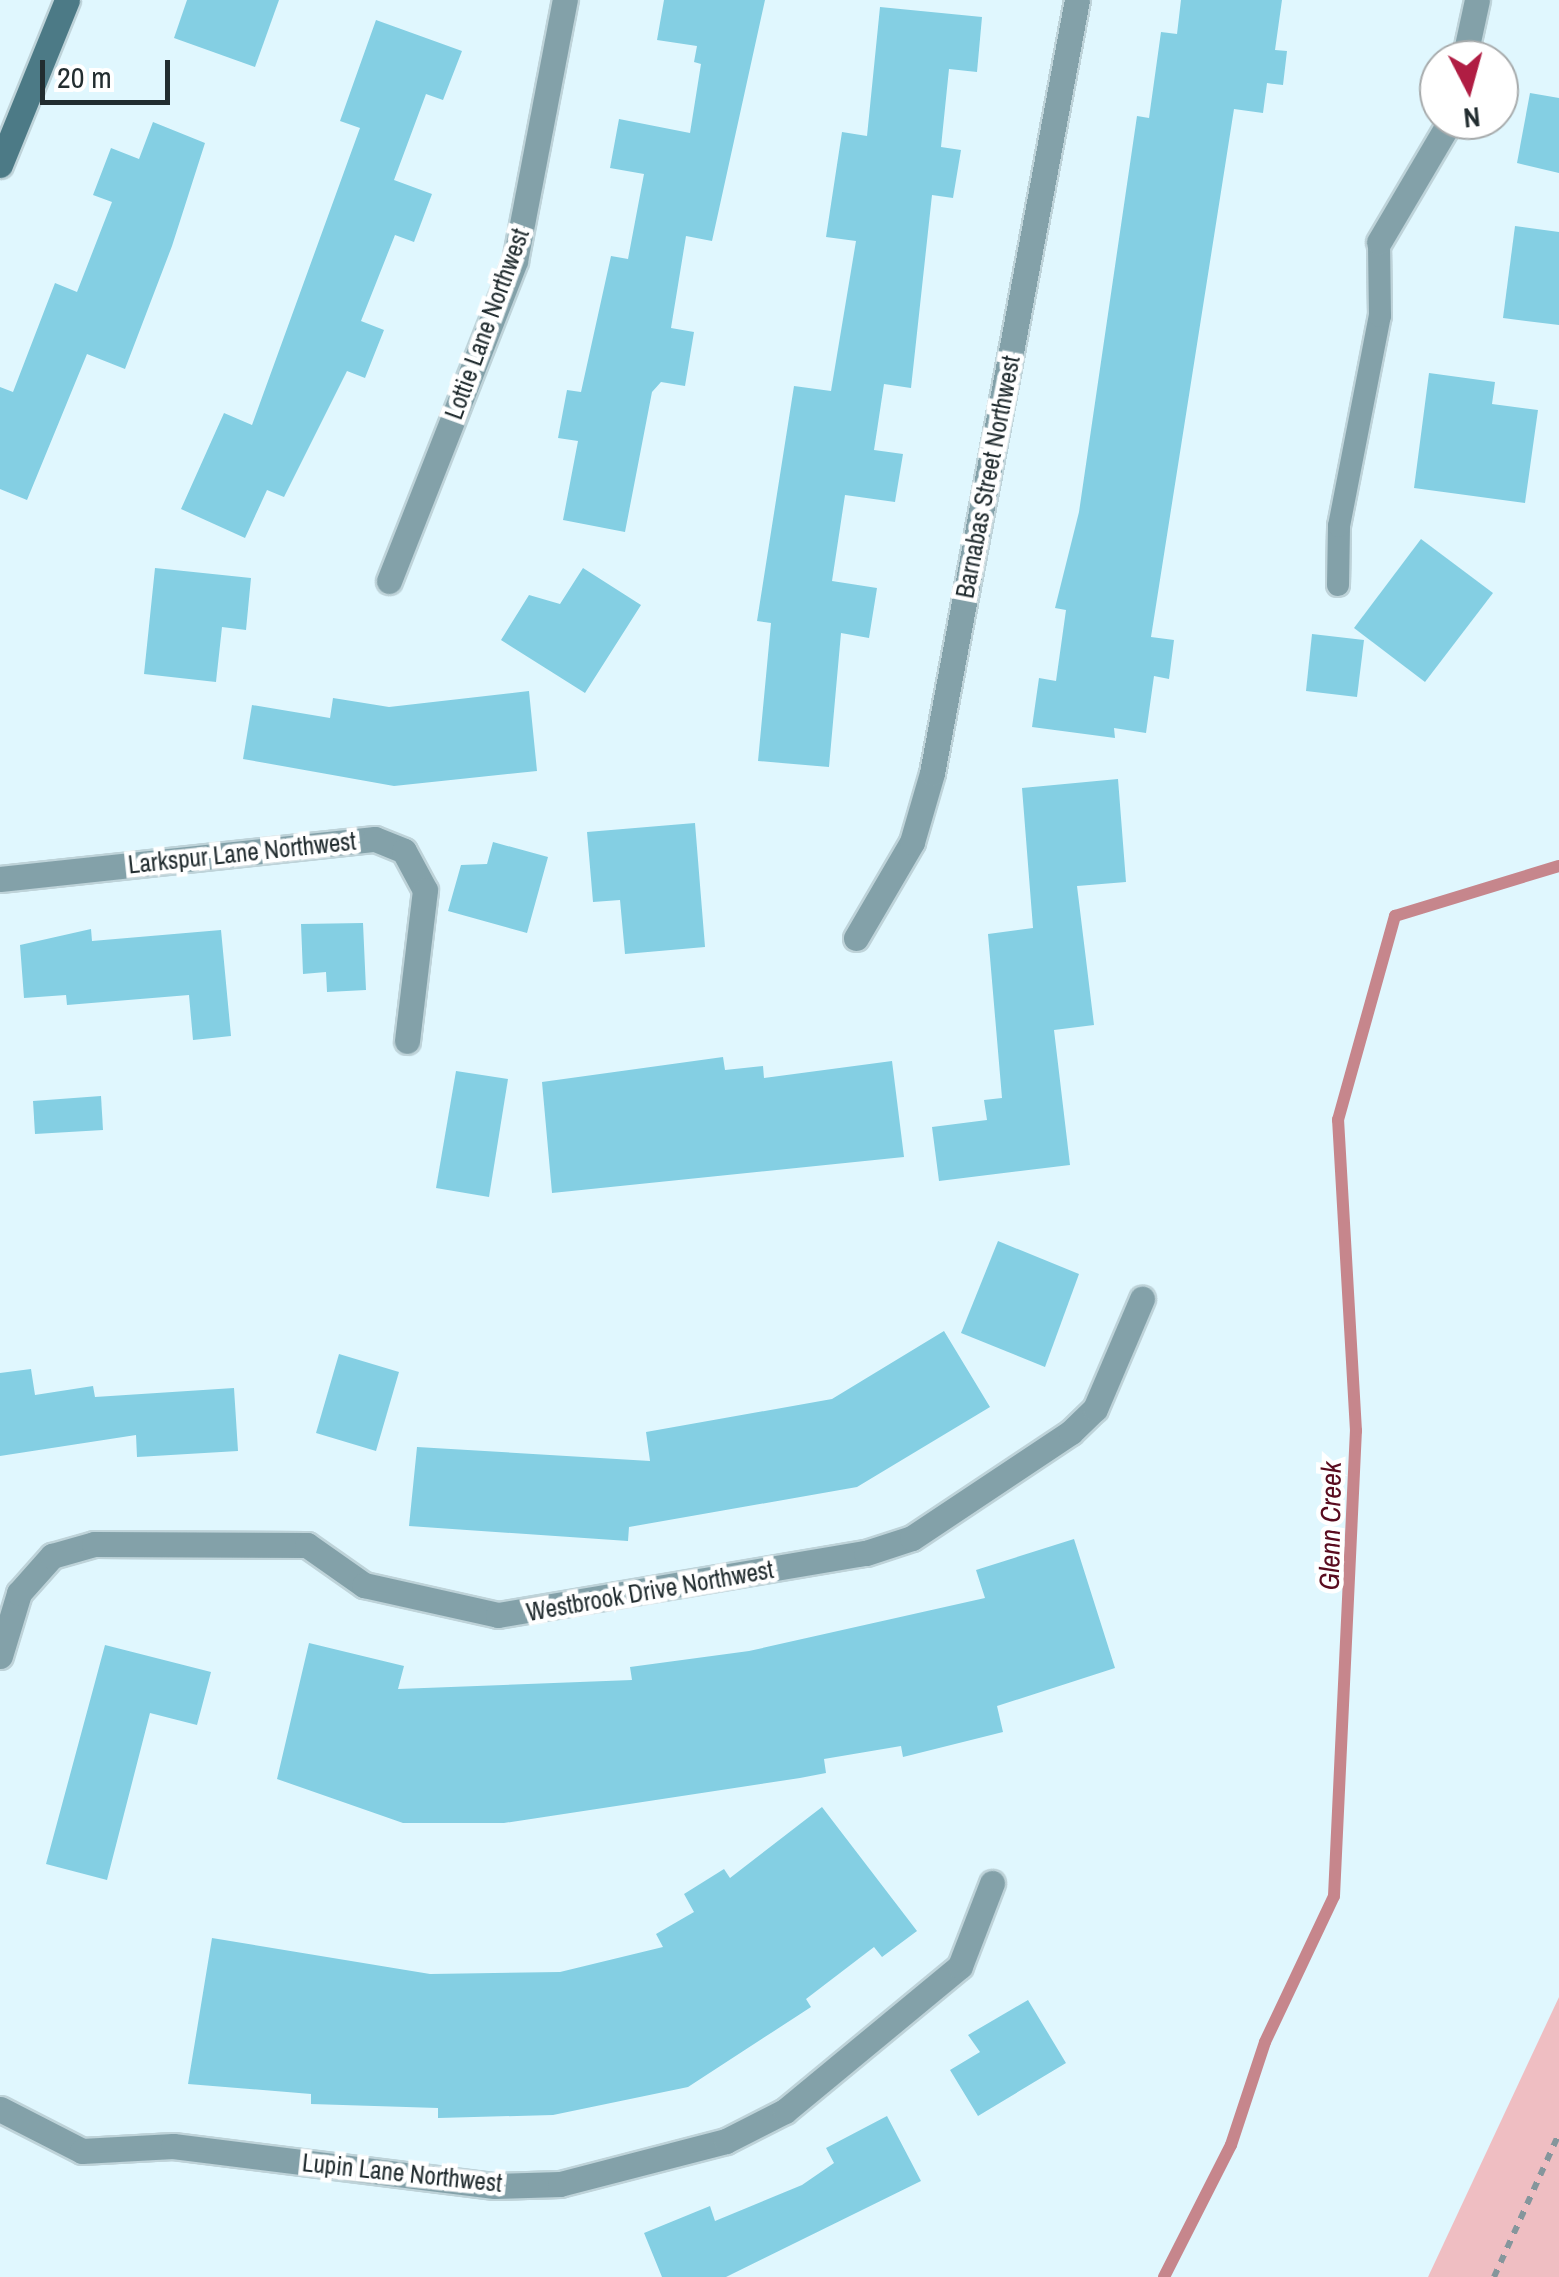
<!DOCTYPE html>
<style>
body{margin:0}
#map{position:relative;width:1559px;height:2277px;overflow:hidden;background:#e0f7fe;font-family:"Archivo Narrow",sans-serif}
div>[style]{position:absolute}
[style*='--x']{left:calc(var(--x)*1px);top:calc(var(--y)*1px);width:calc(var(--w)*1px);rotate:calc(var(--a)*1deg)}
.green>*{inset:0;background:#efbec2}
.stream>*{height:12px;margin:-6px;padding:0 6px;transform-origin:6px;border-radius:6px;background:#c6868c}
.building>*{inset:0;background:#84cfe3}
.path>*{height:6px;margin-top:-3px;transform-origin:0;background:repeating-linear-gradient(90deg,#85969c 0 8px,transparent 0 16px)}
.roads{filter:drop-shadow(2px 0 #bed3d9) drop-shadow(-2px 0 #bed3d9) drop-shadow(0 2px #bed3d9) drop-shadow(0 -2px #bed3d9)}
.lane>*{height:22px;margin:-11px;padding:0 11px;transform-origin:11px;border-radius:11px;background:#83a1a9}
.street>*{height:25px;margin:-12.5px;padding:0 12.5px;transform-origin:12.5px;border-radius:12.5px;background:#83a1a9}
.secondary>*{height:25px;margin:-12.5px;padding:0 12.5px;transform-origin:12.5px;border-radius:12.5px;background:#4c7a86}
span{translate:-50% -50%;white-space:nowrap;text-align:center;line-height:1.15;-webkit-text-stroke:9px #fff;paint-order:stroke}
.street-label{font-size:25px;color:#222d30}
.water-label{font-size:28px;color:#590b1f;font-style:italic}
.north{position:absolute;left:1419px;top:40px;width:100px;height:100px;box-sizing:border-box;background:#fff;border:2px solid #a7abac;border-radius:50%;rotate:174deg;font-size:28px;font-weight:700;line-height:40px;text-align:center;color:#222d30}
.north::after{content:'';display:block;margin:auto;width:35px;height:45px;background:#b01d43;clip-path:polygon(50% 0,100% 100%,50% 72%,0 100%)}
.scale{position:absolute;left:40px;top:60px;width:130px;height:45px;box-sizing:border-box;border:5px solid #222d30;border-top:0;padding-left:12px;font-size:30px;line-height:35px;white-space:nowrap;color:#222d30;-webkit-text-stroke:8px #fff;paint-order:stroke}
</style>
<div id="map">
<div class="green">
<div style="clip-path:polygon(1559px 1997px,1559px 2277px,1428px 2277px)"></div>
</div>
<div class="stream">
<div style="--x:1164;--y:2277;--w:148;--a:-63.1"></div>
<div style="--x:1231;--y:2145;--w:108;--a:-71.7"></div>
<div style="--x:1265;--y:2042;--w:161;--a:-64.7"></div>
<div style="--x:1334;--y:1896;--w:466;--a:-87.3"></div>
<div style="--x:1356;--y:1431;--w:312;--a:-93.3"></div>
<div style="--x:1338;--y:1120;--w:212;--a:-74.4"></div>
<div style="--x:1395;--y:916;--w:171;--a:-17"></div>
</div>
<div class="building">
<div style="clip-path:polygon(187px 0,279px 0,255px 67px,174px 38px)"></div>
<div style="clip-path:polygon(664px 0,765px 0,712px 241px,686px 236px,671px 328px,694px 332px,685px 386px,661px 382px,652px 392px,625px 532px,563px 520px,578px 441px,558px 438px,567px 390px,581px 392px,611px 256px,628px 259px,644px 174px,610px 168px,619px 119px,690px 133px,701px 64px,694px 62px,697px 46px,657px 40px)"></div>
<div style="clip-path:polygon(1181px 0,1282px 0,1275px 50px,1287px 51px,1283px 85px,1267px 83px,1263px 113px,1234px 109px,1151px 637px,1174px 640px,1169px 679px,1154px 676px,1146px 733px,1114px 728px,1115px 738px,1032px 727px,1039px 678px,1056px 681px,1066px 610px,1055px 608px,1079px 512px,1137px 116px,1149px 118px,1161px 32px,1177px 34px)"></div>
<div style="clip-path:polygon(880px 7px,982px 17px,977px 72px,949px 69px,941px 147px,961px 150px,953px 198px,932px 195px,911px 388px,884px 384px,874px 450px,903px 454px,895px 502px,845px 495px,832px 581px,877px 588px,869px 638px,841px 633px,829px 767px,758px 761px,771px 623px,757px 621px,794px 386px,831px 391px,856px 241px,826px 237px,842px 132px,867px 136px)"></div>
<div style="clip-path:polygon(376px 20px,462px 51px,443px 100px,426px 94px,394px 180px,432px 194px,414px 242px,395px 235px,361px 321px,384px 330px,365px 378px,347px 371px,284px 497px,267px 490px,245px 538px,181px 509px,224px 413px,252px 425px,360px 128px,340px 121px)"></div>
<div style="clip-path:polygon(1530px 93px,1559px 98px,1559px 173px,1517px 163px)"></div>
<div style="clip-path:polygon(153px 122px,205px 143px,172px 246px,125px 369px,87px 354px,27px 500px,0 489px,0 387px,13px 392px,55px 283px,77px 292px,112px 202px,93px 195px,111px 148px,139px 159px)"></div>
<div style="clip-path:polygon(1515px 226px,1559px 232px,1559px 325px,1503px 318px)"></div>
<div style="clip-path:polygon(1429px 373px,1495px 382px,1492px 404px,1538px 410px,1525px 503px,1414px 488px)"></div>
<div style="clip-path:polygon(1421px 539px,1493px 593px,1425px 682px,1354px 628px)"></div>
<div style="clip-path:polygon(155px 568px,251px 578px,246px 630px,222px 627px,216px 682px,144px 674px)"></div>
<div style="clip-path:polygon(583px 568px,641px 605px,585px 693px,501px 640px,529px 595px,560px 604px)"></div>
<div style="clip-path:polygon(1312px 634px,1364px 640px,1357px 697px,1306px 691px)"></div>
<div style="clip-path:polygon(529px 691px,537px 771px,394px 786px,243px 759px,252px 705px,330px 718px,333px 698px,389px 707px)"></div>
<div style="clip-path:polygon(1118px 779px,1126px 882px,1077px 886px,1094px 1025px,1054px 1030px,1070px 1165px,939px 1181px,932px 1127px,987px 1120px,984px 1100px,1002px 1098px,988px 934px,1033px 928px,1022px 788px)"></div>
<div style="clip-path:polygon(695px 823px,705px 947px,625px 954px,620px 900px,593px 902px,587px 832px)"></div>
<div style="clip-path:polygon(493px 842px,548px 857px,527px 933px,448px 911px,461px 865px,487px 864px)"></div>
<div style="clip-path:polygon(363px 923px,366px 990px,327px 992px,326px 972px,303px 974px,301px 924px)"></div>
<div style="clip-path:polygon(91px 929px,92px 941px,221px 930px,231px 1036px,193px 1040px,189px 995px,67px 1005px,66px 995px,24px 998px,20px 945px)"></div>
<div style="clip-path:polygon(723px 1057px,725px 1070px,763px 1066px,764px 1078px,892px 1061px,904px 1157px,552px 1193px,542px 1082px)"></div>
<div style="clip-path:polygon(456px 1071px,508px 1079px,489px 1197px,436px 1188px)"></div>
<div style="clip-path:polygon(101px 1096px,103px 1130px,35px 1134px,33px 1101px)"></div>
<div style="clip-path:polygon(998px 1241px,1079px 1274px,1045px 1367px,961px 1333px)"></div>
<div style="clip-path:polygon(944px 1331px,990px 1407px,857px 1487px,629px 1527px,628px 1541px,409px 1526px,417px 1447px,650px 1461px,646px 1432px,832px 1399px)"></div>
<div style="clip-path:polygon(339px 1354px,399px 1372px,376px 1451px,316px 1433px)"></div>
<div style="clip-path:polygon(31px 1369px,35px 1395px,93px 1386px,95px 1397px,234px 1388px,238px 1451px,137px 1457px,136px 1435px,0 1456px,0 1373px)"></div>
<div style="clip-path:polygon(1074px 1539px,1115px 1668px,997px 1706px,1003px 1732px,903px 1757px,901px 1746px,824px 1759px,826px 1773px,800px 1778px,504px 1823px,403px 1823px,277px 1779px,309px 1643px,404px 1666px,398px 1689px,632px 1680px,630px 1667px,749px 1651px,985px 1598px,976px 1570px)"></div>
<div style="clip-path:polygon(105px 1645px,211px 1672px,197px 1725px,150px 1713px,107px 1880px,46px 1864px)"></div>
<div style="clip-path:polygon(822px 1807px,917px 1931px,882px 1957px,874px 1947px,806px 1999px,811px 2007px,688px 2087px,553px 2115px,438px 2118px,438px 2108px,311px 2104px,311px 2094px,188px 2084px,212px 1938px,430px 1974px,560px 1972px,663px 1947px,656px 1934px,694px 1912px,684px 1894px,724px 1869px,730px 1878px)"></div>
<div style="clip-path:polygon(1028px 2000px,1066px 2063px,978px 2116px,950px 2070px,980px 2052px,968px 2035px)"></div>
<div style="clip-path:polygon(887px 2116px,921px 2181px,726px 2277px,662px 2277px,644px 2233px,710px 2206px,715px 2221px,802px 2185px,834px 2163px,826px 2148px)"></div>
</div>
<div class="path">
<div style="--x:1494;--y:2277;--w:157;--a:-65.6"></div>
</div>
<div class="roads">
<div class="lane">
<div style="--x:1338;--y:585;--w:59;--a:-89"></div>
<div style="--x:1339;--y:526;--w:214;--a:-79"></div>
<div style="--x:1380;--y:316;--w:74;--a:-90.8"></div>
</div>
<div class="street">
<div style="--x:1464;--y:60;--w:61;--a:-77.8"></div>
<div style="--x:1379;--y:242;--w:142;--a:-59.5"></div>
<div style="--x:389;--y:581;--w:344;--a:-68.5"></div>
<div style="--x:515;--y:261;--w:266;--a:-79.2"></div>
<div style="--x:0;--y:879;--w:377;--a:-6.1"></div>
<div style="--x:375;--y:839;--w:31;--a:22"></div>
<div style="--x:404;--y:851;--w:44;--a:61.7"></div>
<div style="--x:425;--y:890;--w:152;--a:96.8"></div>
<div style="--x:856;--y:938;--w:111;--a:-59.7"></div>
<div style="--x:912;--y:842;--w:72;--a:-73.8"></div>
<div style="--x:932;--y:773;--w:786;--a:-79.38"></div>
<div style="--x:0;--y:1656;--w:66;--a:-73.2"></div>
<div style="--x:19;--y:1593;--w:50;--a:-48.3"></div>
<div style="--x:52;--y:1556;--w:44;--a:-15.9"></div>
<div style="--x:94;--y:1544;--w:213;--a:0.3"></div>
<div style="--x:307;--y:1545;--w:70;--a:35.1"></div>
<div style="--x:364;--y:1585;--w:137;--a:12.6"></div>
<div style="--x:498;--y:1615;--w:373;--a:-9.6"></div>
<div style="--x:866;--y:1553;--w:48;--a:-18.1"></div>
<div style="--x:912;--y:1538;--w:191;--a:-33.7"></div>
<div style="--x:1071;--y:1432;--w:33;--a:-44"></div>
<div style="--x:1095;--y:1409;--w:120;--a:-66.9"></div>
<div style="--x:0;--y:2109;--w:92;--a:27.1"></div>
<div style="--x:82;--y:2151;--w:91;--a:-3.1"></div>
<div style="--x:173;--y:2146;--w:324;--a:7.1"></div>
<div style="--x:495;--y:2186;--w:65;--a:-1.8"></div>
<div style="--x:560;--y:2184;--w:171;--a:-14.5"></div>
<div style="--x:726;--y:2141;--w:66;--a:-27"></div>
<div style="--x:785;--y:2111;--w:227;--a:-39.6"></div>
<div style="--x:960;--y:1966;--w:89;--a:-68.9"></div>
</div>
<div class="secondary">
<div style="--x:0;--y:165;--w:178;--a:-67.9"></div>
</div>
</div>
<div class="street-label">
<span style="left:487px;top:324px;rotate:-70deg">Lottie Lane Northwest</span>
<span style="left:988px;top:477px;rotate:-79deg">Barnabas Street Northwest</span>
<span style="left:242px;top:853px;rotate:-6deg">Larkspur Lane Northwest</span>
<span style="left:650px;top:1591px;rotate:-10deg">Westbrook Drive Northwest</span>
<span style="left:402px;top:2173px;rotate:6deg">Lupin Lane Northwest</span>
</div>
<div class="water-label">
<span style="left:1330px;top:1526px;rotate:-89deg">Glenn Creek</span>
</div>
<div class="north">N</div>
<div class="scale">20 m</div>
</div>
